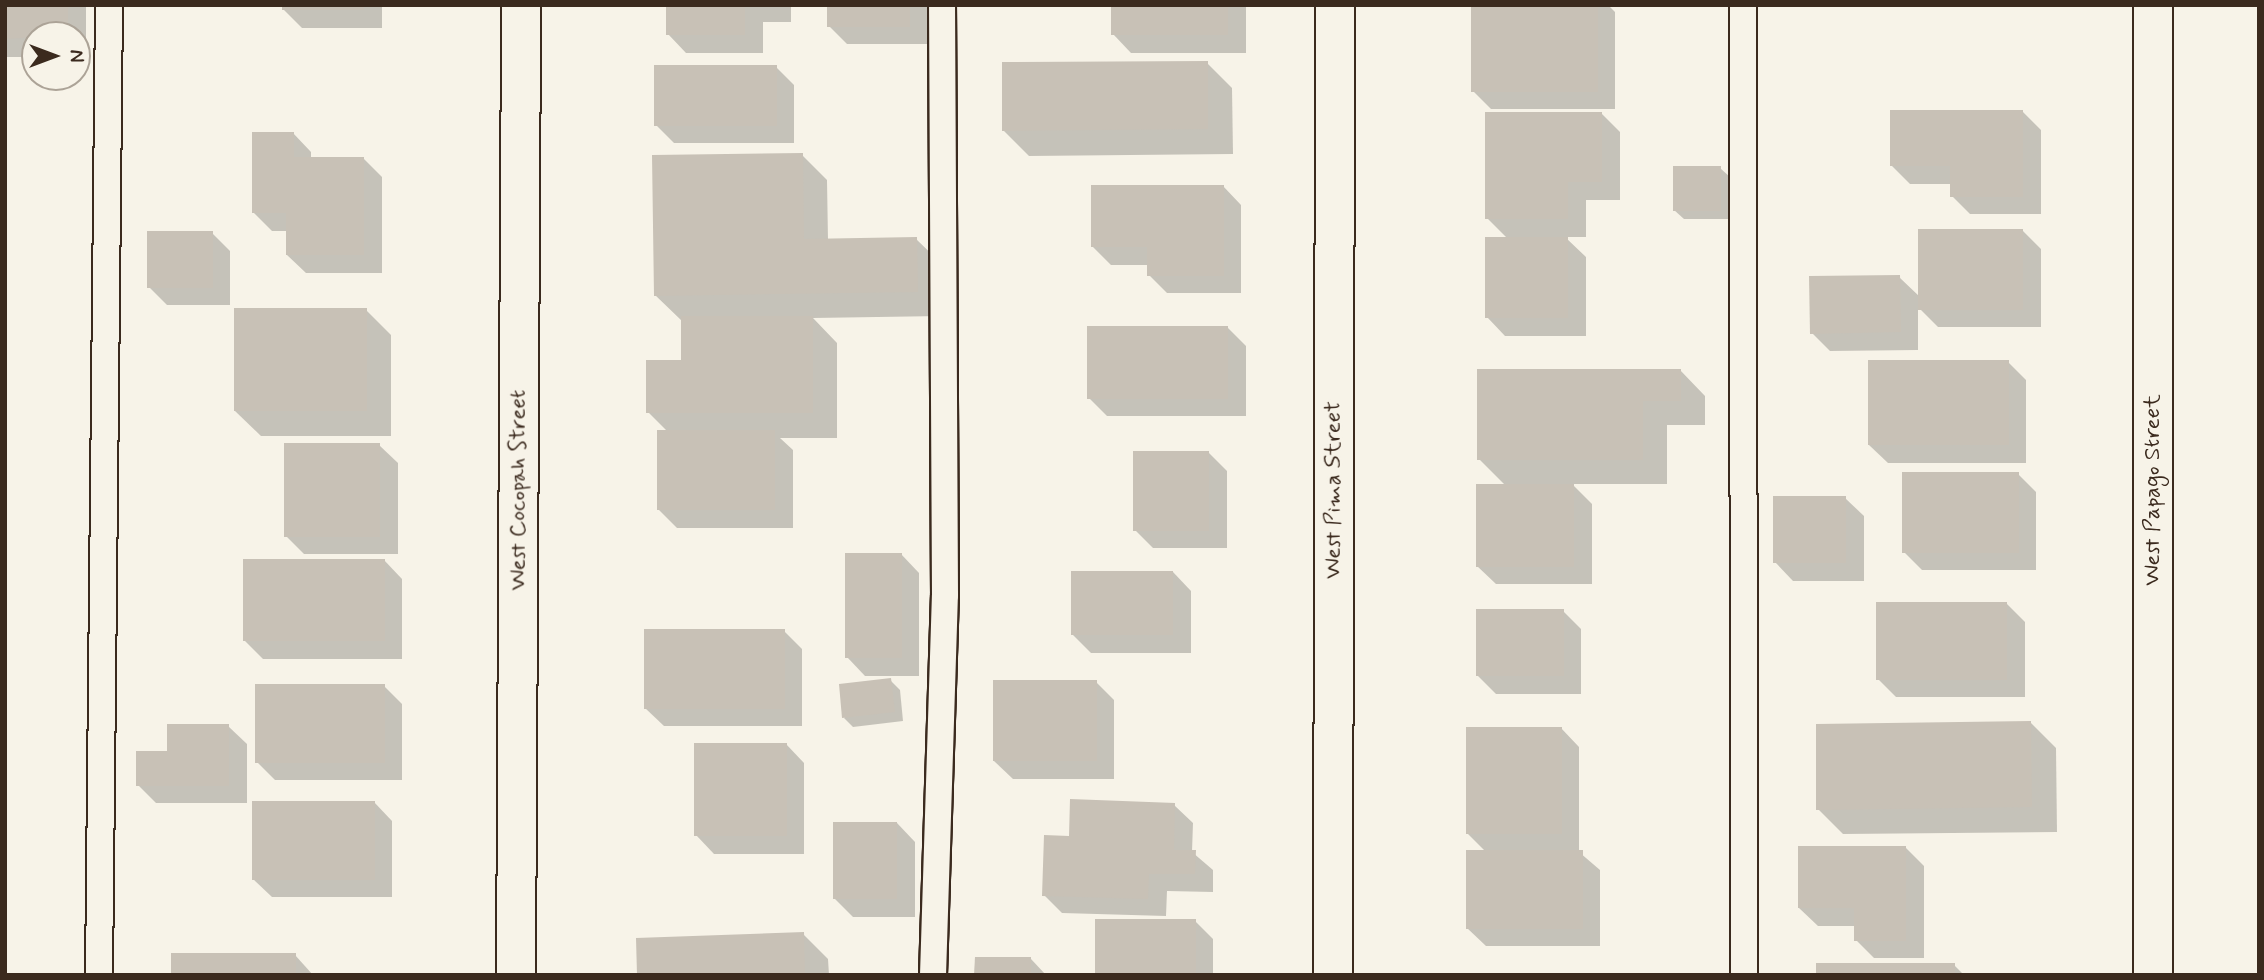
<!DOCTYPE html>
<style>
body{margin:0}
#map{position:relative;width:2264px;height:980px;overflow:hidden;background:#f7f3e8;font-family:Mynerve,sans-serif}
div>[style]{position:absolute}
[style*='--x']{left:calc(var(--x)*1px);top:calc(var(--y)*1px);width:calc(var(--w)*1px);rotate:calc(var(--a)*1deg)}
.shadow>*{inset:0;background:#0003}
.building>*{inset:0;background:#c8c1b6}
.roads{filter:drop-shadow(2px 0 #3b2a1e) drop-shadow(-2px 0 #3b2a1e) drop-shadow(0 2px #3b2a1e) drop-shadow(0 -2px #3b2a1e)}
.service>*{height:26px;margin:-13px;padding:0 13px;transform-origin:13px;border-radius:13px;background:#f7f3e8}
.minor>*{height:38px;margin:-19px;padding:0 19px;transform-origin:19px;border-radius:19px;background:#f7f3e8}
span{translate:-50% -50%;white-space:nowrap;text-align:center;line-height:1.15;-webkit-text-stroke:5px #f7f3e8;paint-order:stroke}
.street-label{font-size:23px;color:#3b2a1e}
.frame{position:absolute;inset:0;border:7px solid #3b2a1e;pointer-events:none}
.north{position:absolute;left:21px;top:21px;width:70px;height:70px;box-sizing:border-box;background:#f7f3e8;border:2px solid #aca397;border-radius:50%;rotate:90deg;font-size:19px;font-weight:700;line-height:28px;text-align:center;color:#3b2a1e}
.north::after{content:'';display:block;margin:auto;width:24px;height:32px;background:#3b2a1e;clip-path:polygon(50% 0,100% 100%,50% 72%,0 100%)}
</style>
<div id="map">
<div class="shadow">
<div style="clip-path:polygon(5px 5px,86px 5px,86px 57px,77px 57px,77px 35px,35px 35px,35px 57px,5px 57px)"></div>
<div style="clip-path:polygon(284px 5px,382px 5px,382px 28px,302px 28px,284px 10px)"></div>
<div style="clip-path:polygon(668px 5px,791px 5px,791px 22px,763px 22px,763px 53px,686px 53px,668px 34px)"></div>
<div style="clip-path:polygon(829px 5px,927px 5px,927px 44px,847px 44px,829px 26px)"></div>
<div style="clip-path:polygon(1113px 5px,1246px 5px,1246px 53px,1131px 53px,1113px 34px)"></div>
<div style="clip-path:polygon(1473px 5px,1608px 5px,1615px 12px,1615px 109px,1491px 109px,1473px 91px)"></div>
<div style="clip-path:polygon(1207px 63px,1232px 88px,1233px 154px,1029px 156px,1003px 130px)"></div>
<div style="clip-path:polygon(776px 67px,794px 85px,794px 143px,674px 143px,656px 125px)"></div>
<div style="clip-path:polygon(2023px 112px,2041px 130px,2041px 214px,1970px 214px,1952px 196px,1952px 184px,1910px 184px,1892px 166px)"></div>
<div style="clip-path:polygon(1602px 114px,1620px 132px,1620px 200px,1586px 200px,1586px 237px,1565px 237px,1586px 257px,1586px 336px,1505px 336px,1487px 317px,1508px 239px,1487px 218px)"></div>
<div style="clip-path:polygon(293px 133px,311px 152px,311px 158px,363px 158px,382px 177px,382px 273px,306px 273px,287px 255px,287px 231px,272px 231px,253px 212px)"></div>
<div style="clip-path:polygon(802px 155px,827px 180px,828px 240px,916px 239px,942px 264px,942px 316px,813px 318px,837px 343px,837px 438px,780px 438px,793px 450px,793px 528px,677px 528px,659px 510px,667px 431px,648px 412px,682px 362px,682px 321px,655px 295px)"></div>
<div style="clip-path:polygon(1720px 168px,1730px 177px,1730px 219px,1684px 219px,1674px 210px)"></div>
<div style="clip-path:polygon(1223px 186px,1241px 205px,1241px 293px,1167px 293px,1149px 275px,1149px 265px,1111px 265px,1092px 246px)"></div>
<div style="clip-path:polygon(2023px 231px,2041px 249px,2041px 327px,1938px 327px,1918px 307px,1918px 350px,1830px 351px,1812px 333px,1899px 277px,1920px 297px)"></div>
<div style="clip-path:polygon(212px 233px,230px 251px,230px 305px,167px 305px,149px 287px)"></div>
<div style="clip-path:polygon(366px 310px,391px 335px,391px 436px,261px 436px,235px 411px)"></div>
<div style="clip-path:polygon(1228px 328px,1246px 346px,1246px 416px,1107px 416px,1089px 398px)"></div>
<div style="clip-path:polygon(2008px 362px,2026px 380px,2026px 463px,1888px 463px,1869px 445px)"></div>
<div style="clip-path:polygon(1680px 370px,1705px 396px,1705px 425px,1667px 425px,1667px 484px,1572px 484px,1592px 504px,1592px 584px,1496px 584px,1477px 566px,1506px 486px,1479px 459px)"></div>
<div style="clip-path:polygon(379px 445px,398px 463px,398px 554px,304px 554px,286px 536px)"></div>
<div style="clip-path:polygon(1209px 453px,1227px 471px,1227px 548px,1153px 548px,1135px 530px)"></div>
<div style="clip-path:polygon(2018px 474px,2036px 492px,2036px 570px,1922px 570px,1904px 552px)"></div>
<div style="clip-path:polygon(1845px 498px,1864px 516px,1864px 581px,1793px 581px,1775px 562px)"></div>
<div style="clip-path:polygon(901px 554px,919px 573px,919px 676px,865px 676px,847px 657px)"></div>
<div style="clip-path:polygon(384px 560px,402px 579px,402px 659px,263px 659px,245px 641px)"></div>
<div style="clip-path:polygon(1173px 572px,1191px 591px,1191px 653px,1091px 653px,1073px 635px)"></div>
<div style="clip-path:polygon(2006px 603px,2025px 622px,2025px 697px,1896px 697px,1878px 679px)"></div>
<div style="clip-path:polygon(1563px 611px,1581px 629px,1581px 694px,1496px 694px,1477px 675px)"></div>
<div style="clip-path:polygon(784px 631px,802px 649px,802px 726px,664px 726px,645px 708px)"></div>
<div style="clip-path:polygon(890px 680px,900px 690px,903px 721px,853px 727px,844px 718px)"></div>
<div style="clip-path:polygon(1096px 682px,1114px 700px,1114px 779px,1013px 779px,994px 761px)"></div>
<div style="clip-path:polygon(384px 686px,402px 704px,402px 780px,275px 780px,257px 762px)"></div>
<div style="clip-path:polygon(2031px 723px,2056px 748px,2057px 832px,1843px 834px,1818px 809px)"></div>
<div style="clip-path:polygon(228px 726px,247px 744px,247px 803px,156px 803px,138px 785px)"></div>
<div style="clip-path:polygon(1561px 728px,1579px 747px,1579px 852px,1600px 870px,1600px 946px,1486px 946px,1467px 928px,1486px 852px,1467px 833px)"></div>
<div style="clip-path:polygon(786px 744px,804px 763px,804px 854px,714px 854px,696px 835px)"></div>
<div style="clip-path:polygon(374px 802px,392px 821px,392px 897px,272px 897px,253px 879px)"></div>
<div style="clip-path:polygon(1174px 805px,1193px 823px,1192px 852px,1213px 870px,1213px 892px,1167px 891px,1166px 916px,1062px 913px,1044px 895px,1071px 838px)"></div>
<div style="clip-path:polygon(897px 823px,915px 842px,915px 917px,853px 917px,835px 899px)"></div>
<div style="clip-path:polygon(1906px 848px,1924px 866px,1924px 958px,1874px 958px,1856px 940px,1856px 926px,1818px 926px,1799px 908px)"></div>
<div style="clip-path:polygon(1195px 921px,1213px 939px,1213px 975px,1097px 975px)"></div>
<div style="clip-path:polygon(803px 934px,828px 959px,829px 975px,638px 975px)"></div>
<div style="clip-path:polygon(295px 955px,313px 975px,172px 975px)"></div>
<div style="clip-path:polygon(1031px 959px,1046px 975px,976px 975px)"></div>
<div style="clip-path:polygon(1954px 965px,1964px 975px,1817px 975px)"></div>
</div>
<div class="building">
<div style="clip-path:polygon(5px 5px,68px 5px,68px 35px,5px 39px)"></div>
<div style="clip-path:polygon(282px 5px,364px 5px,364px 10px,282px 10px)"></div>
<div style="clip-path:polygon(666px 5px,745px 5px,745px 35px,666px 35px)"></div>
<div style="clip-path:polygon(827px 5px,910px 5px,910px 27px,827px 27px)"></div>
<div style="clip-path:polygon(1111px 5px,1228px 5px,1228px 35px,1111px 35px)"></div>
<div style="clip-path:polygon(1471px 5px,1598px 5px,1598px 92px,1471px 92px)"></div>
<div style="clip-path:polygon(1208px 61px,1208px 129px,1002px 131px,1002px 62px)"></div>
<div style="clip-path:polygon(654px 65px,777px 65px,777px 126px,654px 126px)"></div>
<div style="clip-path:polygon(1890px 110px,2023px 110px,2023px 197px,1950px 197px,1950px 166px,1890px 166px)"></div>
<div style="clip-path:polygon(1485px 112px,1602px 112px,1602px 182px,1568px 182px,1568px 219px,1485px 219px)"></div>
<div style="clip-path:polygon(252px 132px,294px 132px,294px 157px,364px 157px,364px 255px,286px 255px,286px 213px,252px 213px)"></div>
<div style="clip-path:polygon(803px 153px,804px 239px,917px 237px,918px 292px,654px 296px,652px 155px)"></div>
<div style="clip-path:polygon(1673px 166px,1721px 166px,1721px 211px,1673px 211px)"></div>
<div style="clip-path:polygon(1091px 185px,1224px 185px,1224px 276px,1147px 276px,1147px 247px,1091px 247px)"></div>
<div style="clip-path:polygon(1918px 229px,2023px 229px,2023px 310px,1918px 310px)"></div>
<div style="clip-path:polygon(147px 231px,213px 231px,213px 288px,147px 288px)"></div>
<div style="clip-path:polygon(1485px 237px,1568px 237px,1568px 318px,1485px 318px)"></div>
<div style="clip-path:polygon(1900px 275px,1901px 332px,1810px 334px,1809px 276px)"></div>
<div style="clip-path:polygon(234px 308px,367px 308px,367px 411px,234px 411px)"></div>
<div style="clip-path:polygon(681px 316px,813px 316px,813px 413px,646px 413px,646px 360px,681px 360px)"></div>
<div style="clip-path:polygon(1087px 326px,1228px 326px,1228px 399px,1087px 399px)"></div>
<div style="clip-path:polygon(1868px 360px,2009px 360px,2009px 445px,1868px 445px)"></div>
<div style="clip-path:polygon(1477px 369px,1681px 369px,1681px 401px,1643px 401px,1643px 460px,1477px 460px)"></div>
<div style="clip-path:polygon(657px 430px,775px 430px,775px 510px,657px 510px)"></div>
<div style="clip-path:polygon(284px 443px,380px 443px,380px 537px,284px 537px)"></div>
<div style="clip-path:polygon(1133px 451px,1209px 451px,1209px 531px,1133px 531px)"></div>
<div style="clip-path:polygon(1902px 472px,2019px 472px,2019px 553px,1902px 553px)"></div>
<div style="clip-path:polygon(1476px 484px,1574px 484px,1574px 567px,1476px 567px)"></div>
<div style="clip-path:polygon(1773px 496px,1846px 496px,1846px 563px,1773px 563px)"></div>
<div style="clip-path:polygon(845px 553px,902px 553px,902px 658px,845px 658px)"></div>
<div style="clip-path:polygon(243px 559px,385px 559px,385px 641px,243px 641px)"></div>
<div style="clip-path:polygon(1071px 571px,1173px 571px,1173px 635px,1071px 635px)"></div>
<div style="clip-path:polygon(1876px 602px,2007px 602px,2007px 680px,1876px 680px)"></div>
<div style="clip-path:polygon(1476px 609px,1564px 609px,1564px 676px,1476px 676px)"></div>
<div style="clip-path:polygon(644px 629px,785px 629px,785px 709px,644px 709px)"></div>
<div style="clip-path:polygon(891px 678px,895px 712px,842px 718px,839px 684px)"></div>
<div style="clip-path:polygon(993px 680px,1097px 680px,1097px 761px,993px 761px)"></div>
<div style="clip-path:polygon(255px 684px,385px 684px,385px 763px,255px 763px)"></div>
<div style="clip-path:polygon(2031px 721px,2032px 807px,1816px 810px,1816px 724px)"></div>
<div style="clip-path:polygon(167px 724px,229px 724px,229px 786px,136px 786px,136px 751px,167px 751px)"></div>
<div style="clip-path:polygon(1466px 727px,1562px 727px,1562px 834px,1466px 834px)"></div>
<div style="clip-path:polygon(694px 743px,787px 743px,787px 836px,694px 836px)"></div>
<div style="clip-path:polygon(1070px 799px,1175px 803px,1174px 850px,1196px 850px,1195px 874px,1149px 874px,1148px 899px,1042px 896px,1044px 835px,1069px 836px)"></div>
<div style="clip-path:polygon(252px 801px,375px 801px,375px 880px,252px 880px)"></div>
<div style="clip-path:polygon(833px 822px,897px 822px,897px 899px,833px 899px)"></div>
<div style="clip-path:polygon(1798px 846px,1906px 846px,1906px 941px,1854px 941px,1854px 908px,1798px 908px)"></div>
<div style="clip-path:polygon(1466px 850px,1583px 850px,1583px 929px,1466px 929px)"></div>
<div style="clip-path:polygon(1095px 919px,1196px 919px,1196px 975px,1095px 975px)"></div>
<div style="clip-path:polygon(804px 932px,805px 975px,637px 975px,636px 938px)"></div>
<div style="clip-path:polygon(171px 953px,296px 953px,296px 975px,171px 975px)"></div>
<div style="clip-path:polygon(975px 957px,1031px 957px,1031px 975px,974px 975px)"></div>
<div style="clip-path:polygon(1816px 963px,1955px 963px,1955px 975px,1816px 975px)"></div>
</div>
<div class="roads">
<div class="service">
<div style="--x:1743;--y:5;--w:970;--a:89.94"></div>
<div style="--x:99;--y:975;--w:970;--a:-89.41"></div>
<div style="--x:933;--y:975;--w:380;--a:-88.2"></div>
<div style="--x:945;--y:595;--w:590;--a:-90.29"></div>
</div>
<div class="minor">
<div style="--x:2153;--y:5;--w:970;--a:90"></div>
<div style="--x:516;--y:975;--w:970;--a:-89.7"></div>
<div style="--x:1333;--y:975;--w:970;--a:-89.88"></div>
</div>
</div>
<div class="street-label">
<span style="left:519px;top:490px;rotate:-90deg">West Cocopah Street</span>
<span style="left:1334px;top:490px;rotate:-90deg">West Pima Street</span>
<span style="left:2153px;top:490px;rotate:-90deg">West Papago Street</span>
</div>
<div class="frame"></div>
<div class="north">N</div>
</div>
